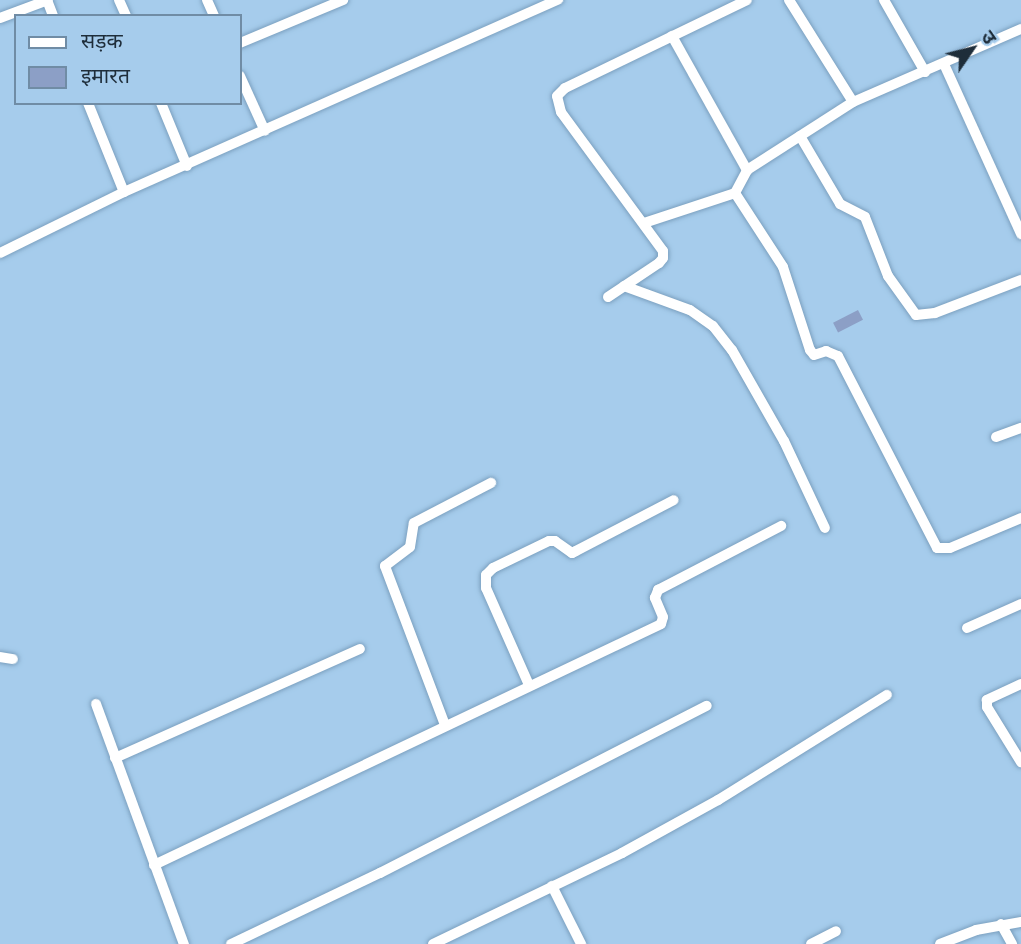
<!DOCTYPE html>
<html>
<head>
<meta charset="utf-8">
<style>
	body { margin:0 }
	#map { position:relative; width:1021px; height:944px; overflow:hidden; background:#a6ccec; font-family:"Asap Condensed","Noto Sans Devanagari",sans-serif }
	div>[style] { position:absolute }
	.building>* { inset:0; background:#8c9fc6; transform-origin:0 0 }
	.roads { filter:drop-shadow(0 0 2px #7ba0bf) drop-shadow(0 0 2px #7ba0bf) }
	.minor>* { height:10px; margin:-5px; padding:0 5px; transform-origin:5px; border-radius:5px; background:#fff }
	span { translate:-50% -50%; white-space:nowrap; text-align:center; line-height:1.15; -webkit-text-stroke:7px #a6ccec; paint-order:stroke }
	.legend { position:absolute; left:14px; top:14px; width:228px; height:91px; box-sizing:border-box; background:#a6ccec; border:2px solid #708ca5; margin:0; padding:9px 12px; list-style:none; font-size:21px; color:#1e2d3a }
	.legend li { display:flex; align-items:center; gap:14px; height:35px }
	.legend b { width:35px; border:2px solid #708ca5 }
	.north { position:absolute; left:937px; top:14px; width:70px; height:70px; -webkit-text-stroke:5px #a6ccec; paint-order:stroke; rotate:55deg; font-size:19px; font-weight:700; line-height:28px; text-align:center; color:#1e2d3a }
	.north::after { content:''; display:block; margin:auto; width:24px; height:32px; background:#1e2d3a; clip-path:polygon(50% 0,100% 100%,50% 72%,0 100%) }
</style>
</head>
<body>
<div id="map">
	<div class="building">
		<div style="left:858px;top:310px;width:11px;height:28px;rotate:63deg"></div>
	</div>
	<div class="roads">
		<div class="minor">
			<div style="left:47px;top:0;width:17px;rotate:69deg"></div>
			<div style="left:119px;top:0;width:17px;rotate:66deg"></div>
			<div style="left:207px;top:0;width:17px;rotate:66deg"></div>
			<div style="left:789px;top:0;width:120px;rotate:57.9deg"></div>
			<div style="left:884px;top:0;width:83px;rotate:60.3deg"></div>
			<div style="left:0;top:18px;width:51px;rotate:-20.6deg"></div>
			<div style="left:672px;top:36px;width:154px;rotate:60.8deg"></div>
			<div style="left:240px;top:43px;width:112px;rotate:-22.7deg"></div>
			<div style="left:944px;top:64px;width:187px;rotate:65.6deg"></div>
			<div style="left:240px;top:76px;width:60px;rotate:65.6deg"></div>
			<div style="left:88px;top:103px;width:96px;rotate:68deg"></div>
			<div style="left:161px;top:103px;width:68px;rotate:67.6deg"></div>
			<div style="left:800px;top:136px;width:79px;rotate:59.5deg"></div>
			<div style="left:840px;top:204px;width:28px;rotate:27deg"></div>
			<div style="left:865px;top:217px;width:63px;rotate:68.7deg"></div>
			<div style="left:888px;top:276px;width:48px;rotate:54.3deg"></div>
			<div style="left:916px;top:315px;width:19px;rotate:-6deg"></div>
			<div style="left:935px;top:313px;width:92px;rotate:-21deg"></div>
			<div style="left:735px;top:193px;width:88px;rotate:57deg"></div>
			<div style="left:783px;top:267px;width:87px;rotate:72deg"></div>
			<div style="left:810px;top:350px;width:6px;rotate:51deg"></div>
			<div style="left:814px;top:355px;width:13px;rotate:-18deg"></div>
			<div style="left:826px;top:351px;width:13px;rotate:23deg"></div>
			<div style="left:838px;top:356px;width:216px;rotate:62.7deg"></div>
			<div style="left:937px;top:548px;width:13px"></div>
			<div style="left:950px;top:548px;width:77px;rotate:-22.9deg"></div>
			<div style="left:644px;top:223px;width:96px;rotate:-18.2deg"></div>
			<div style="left:735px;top:193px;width:26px;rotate:-62deg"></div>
			<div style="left:747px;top:170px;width:126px;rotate:-32.7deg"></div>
			<div style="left:853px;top:102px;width:183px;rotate:-23.5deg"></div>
			<div style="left:0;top:253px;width:138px;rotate:-26.2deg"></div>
			<div style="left:124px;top:192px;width:475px;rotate:-23.9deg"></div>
			<div style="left:624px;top:286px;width:70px;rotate:20deg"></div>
			<div style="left:690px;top:310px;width:28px;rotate:35deg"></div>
			<div style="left:713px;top:326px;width:31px;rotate:52deg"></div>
			<div style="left:732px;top:350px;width:105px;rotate:60.3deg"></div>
			<div style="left:784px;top:441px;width:96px;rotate:64.8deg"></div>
			<div style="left:608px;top:297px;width:61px;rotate:-33.7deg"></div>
			<div style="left:659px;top:263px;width:6px;rotate:-51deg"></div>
			<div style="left:663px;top:258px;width:7px;rotate:-90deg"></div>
			<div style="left:663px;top:251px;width:172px;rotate:-126.3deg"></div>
			<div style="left:561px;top:112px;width:16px;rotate:-104deg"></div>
			<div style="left:557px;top:96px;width:11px;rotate:-45deg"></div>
			<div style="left:565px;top:88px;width:202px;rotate:-25.8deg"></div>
			<div style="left:996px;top:437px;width:27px;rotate:-20deg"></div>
			<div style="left:967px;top:628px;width:59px;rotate:-24deg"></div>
			<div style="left:0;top:657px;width:13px;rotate:9deg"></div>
			<div style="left:1021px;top:684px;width:38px;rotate:155deg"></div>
			<div style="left:987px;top:700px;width:7px;rotate:90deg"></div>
			<div style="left:987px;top:707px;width:65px;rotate:58.3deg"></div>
			<div style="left:529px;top:685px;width:106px;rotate:-113.9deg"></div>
			<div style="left:486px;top:588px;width:13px;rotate:-90deg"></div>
			<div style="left:486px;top:575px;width:10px;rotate:-45deg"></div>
			<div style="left:493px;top:568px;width:62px;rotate:-25.7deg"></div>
			<div style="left:549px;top:541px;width:6px"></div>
			<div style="left:555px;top:541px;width:21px;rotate:35deg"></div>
			<div style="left:572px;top:553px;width:4px;rotate:-27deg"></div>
			<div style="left:576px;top:551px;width:110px;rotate:-27.5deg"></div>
			<div style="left:96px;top:704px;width:256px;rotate:69.9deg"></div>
			<div style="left:445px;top:725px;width:170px;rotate:-110.7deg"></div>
			<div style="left:385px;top:566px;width:31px;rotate:-37deg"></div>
			<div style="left:410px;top:547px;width:24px;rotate:-81deg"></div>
			<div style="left:414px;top:523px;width:87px;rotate:-27.5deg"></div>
			<div style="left:115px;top:758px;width:268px;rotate:-24deg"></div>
			<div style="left:154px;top:865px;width:561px;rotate:-25.42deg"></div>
			<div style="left:661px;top:624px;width:7px;rotate:-74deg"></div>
			<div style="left:663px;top:617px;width:21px;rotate:-113deg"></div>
			<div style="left:655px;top:598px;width:9px;rotate:-69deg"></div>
			<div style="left:658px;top:590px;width:139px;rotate:-27.5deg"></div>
			<div style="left:552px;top:886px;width:65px;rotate:63.4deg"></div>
			<div style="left:1001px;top:924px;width:23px;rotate:61deg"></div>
			<div style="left:231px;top:944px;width:165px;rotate:-25.5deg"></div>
			<div style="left:380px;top:873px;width:367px;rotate:-27.1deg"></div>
			<div style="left:433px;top:944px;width:210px;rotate:-25.7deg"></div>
			<div style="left:622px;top:853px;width:110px;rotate:-28.9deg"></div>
			<div style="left:718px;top:800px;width:199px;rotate:-31.9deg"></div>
			<div style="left:811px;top:944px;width:28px;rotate:-27deg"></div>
			<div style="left:940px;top:944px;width:39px;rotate:-21deg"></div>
			<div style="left:976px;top:930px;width:46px;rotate:-10.1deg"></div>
		</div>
	</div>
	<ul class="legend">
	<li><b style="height:9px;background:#fff"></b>सड़क</li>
	<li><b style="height:19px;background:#8c9fc6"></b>इमारत</li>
	</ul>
	<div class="north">उ</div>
</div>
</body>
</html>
